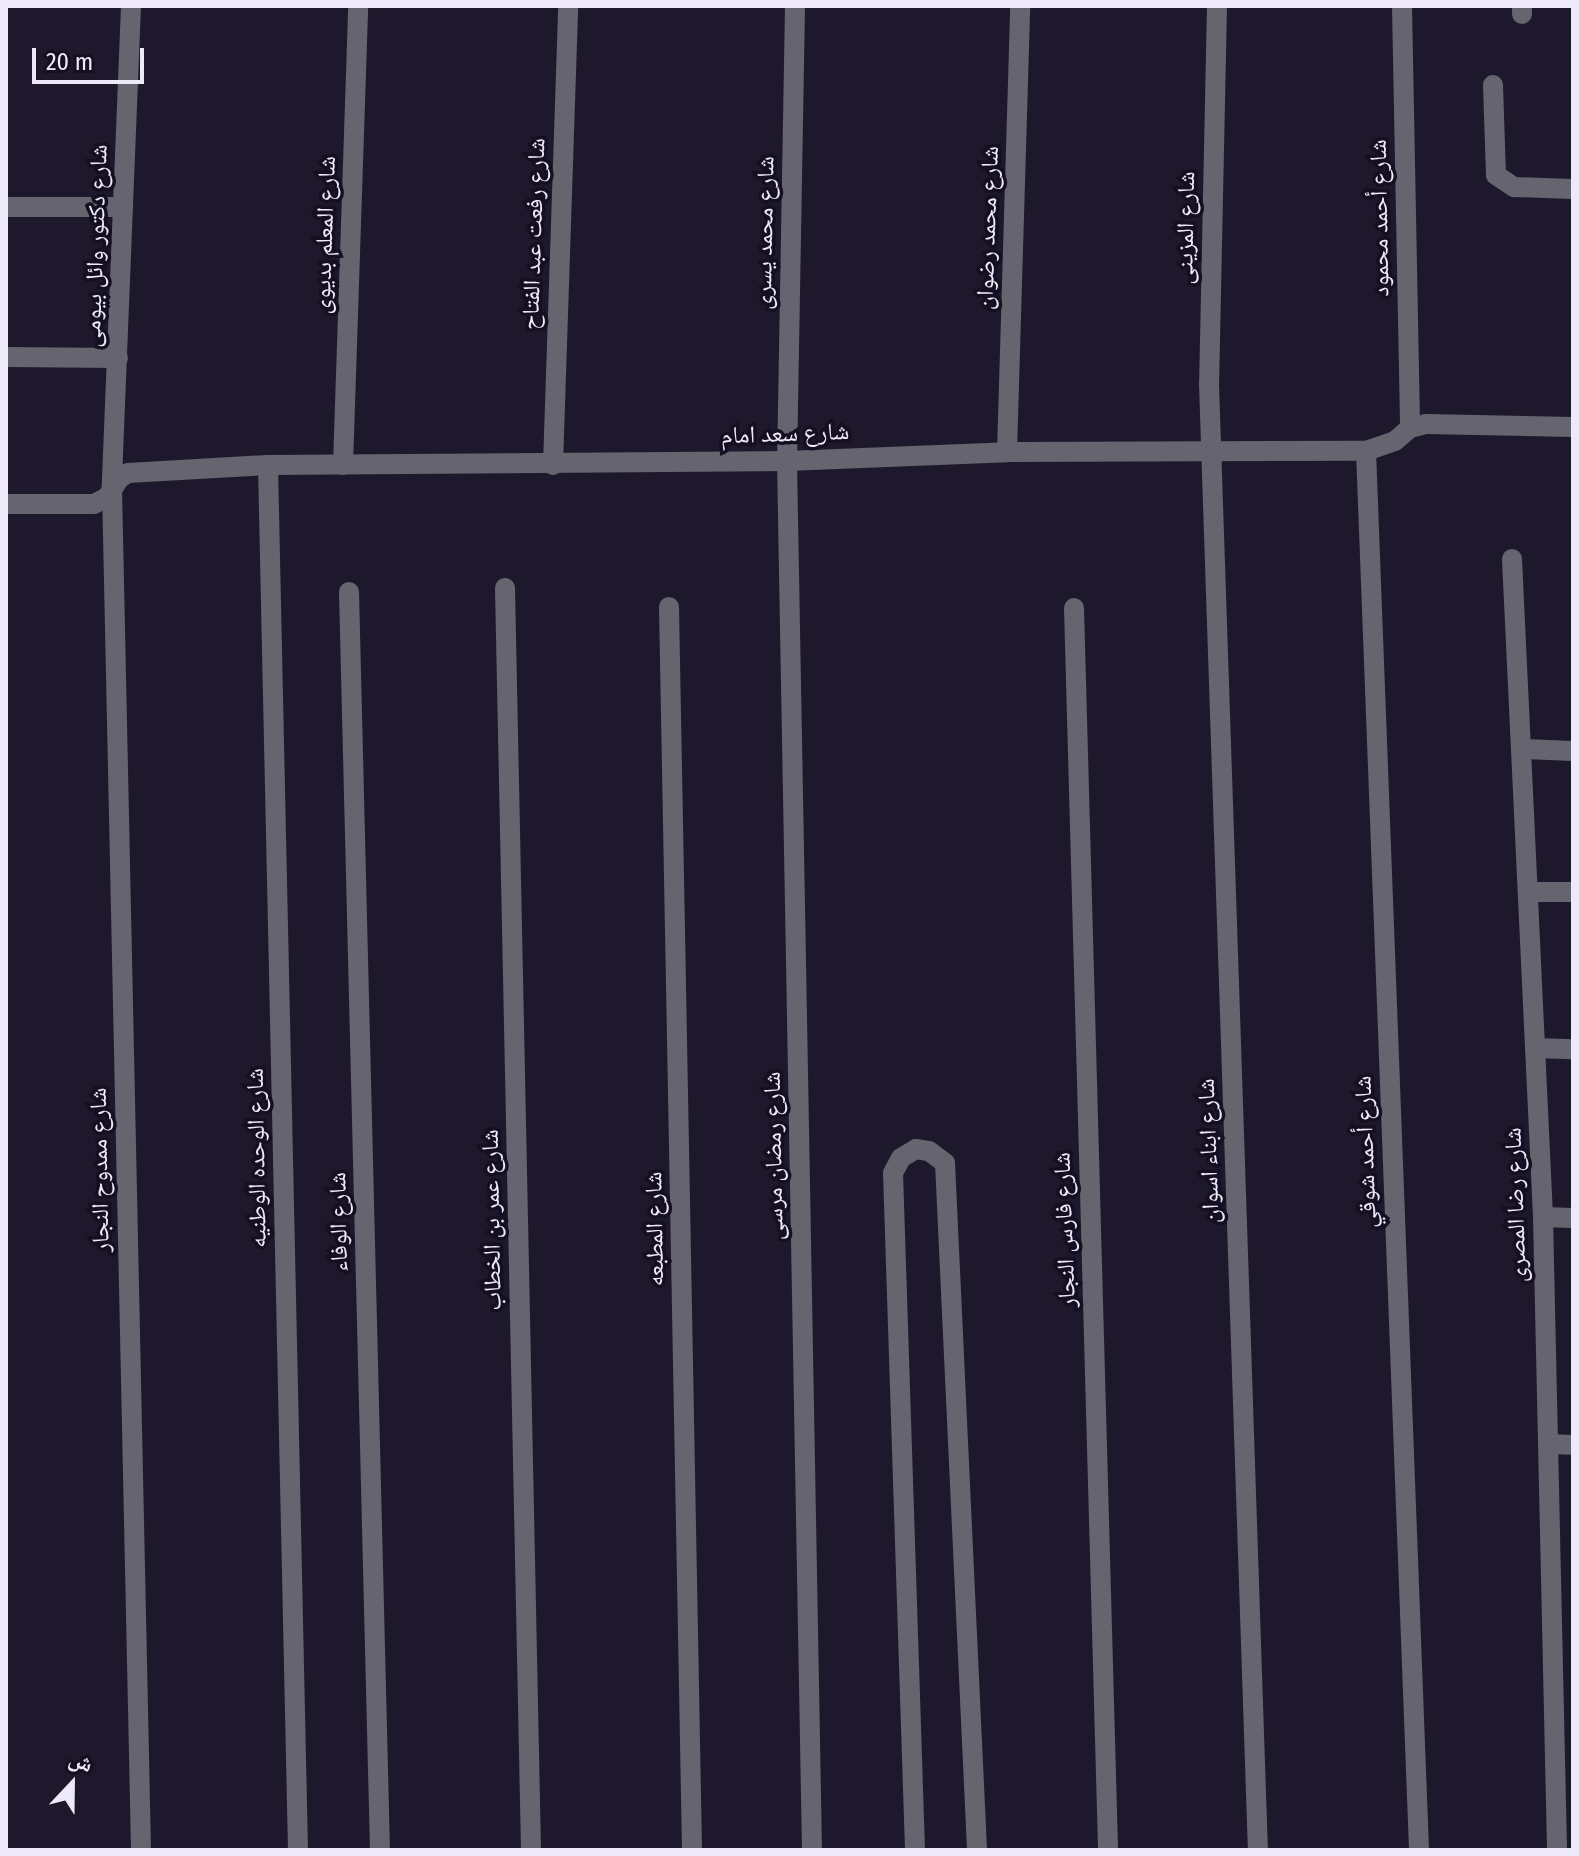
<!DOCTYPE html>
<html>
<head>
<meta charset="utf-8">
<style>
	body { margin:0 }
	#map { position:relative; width:1579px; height:1856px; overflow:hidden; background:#1e182c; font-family:"Fira Sans Condensed","Noto Naskh Arabic",sans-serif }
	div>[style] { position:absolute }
	.minor>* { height:20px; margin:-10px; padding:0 10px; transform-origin:10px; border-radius:10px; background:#66646f }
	span { translate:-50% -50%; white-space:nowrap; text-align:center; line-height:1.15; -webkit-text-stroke:7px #150f22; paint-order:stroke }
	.street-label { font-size:24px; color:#ede9f8 }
	.frame { position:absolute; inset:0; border:8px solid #ede9f8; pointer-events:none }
	.north { position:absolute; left:32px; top:1744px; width:80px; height:80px; -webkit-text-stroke:6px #150f22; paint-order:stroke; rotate:22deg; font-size:22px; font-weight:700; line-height:32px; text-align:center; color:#ede9f8 }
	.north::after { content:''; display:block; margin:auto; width:28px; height:36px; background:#ede9f8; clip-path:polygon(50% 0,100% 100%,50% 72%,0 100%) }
	.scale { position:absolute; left:32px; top:48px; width:112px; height:36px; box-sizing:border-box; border:4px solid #ede9f8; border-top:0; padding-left:10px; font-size:24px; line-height:28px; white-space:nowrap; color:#ede9f8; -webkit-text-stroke:6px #150f22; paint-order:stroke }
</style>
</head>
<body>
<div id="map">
	<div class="minor">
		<div style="left:131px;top:6px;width:482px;rotate:92.3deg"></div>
		<div style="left:112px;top:488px;width:1362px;rotate:88.78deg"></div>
		<div style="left:795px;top:6px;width:455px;rotate:91deg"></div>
		<div style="left:787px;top:461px;width:1389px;rotate:88.97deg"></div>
		<div style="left:1217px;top:6px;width:378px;rotate:91.2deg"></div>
		<div style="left:1209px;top:384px;width:1467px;rotate:88.09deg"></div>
		<div style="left:1402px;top:6px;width:422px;rotate:88.9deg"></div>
		<div style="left:1522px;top:6px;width:8px;rotate:90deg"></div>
		<div style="left:1493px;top:85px;width:90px;rotate:88.1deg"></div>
		<div style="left:1496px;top:175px;width:22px;rotate:34deg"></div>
		<div style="left:1514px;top:187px;width:59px;rotate:1.9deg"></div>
		<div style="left:6px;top:207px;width:117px"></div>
		<div style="left:6px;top:357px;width:112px;rotate:0.5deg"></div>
		<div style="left:1366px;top:451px;width:1400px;rotate:87.83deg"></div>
		<div style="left:1007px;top:452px;width:446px;rotate:-88.3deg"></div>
		<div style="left:268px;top:465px;width:1385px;rotate:88.76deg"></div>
		<div style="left:343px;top:465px;width:459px;rotate:-88.1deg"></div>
		<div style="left:553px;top:465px;width:459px;rotate:-88.1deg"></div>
		<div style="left:6px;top:504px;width:88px"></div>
		<div style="left:94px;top:504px;width:15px;rotate:-28deg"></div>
		<div style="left:107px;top:497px;width:23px;rotate:-56deg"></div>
		<div style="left:120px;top:478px;width:9px;rotate:-32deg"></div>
		<div style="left:128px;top:473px;width:140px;rotate:-3.3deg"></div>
		<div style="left:268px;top:465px;width:519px;rotate:-0.44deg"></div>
		<div style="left:787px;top:461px;width:220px;rotate:-2.3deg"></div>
		<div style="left:1007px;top:452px;width:359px;rotate:-0.2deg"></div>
		<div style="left:1366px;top:451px;width:31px;rotate:-19deg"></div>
		<div style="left:1395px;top:441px;width:20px;rotate:-41deg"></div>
		<div style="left:1410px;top:428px;width:16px;rotate:-14deg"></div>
		<div style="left:1426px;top:424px;width:147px;rotate:1.2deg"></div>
		<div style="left:1512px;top:559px;width:659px;rotate:87.3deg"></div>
		<div style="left:1543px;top:1217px;width:633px;rotate:88.73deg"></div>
		<div style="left:505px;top:588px;width:1262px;rotate:88.82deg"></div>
		<div style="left:349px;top:592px;width:1258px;rotate:88.59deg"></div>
		<div style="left:669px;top:607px;width:1243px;rotate:88.94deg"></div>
		<div style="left:1074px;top:608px;width:1242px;rotate:88.43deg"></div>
		<div style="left:1521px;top:749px;width:52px;rotate:2.2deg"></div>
		<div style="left:1529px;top:892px;width:44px"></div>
		<div style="left:1535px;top:1048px;width:38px;rotate:2deg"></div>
		<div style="left:1543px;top:1217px;width:30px;rotate:2deg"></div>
		<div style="left:1548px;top:1444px;width:25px;rotate:2deg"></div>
		<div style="left:915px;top:1850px;width:677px;rotate:-91.86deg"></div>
		<div style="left:893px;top:1173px;width:17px;rotate:-62deg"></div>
		<div style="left:901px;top:1158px;width:17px;rotate:-31deg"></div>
		<div style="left:916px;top:1149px;width:13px;rotate:9deg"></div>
		<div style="left:929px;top:1151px;width:20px;rotate:37deg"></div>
		<div style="left:945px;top:1163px;width:688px;rotate:87.33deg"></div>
	</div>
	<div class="street-label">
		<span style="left:1380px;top:218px;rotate:-91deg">شارع أحمد محمود</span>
		<span style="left:988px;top:228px;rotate:-88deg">شارع محمد رضوان</span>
		<span style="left:1186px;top:228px;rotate:-89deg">شارع المزينى</span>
		<span style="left:765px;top:233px;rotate:-89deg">شارع محمد يسرى</span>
		<span style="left:534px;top:234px;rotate:-88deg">شارع رفعت عبد الفتاح</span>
		<span style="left:325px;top:235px;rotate:-88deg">شارع المعلم بديوى</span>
		<span style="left:96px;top:246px;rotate:-88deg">شارع دكتور وائل بيومى</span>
		<span style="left:785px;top:434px;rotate:-2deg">شارع سعد امام</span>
		<span style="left:1209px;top:1151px;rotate:-92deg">شارع ابناء اسوان</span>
		<span style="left:1366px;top:1152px;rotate:-92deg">شارع أحمد شوقي</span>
		<span style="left:774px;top:1156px;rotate:-91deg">شارع رمضان مرسى</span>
		<span style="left:257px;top:1158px;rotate:-91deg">شارع الوحده الوطنيه</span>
		<span style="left:100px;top:1170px;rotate:-91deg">شارع ممدوح النجار</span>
		<span style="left:1516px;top:1205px;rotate:-92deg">شارع رضا المصرى</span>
		<span style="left:492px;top:1220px;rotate:-91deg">شارع عمر بن الخطاب</span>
		<span style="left:339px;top:1222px;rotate:-91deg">شارع الوفاء</span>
		<span style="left:655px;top:1229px;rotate:-91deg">شارع المطبعه</span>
		<span style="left:1065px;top:1230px;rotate:-92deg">شارع فارس النجار</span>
	</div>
	<div class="frame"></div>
	<div class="north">ش</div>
	<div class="scale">20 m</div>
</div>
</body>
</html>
